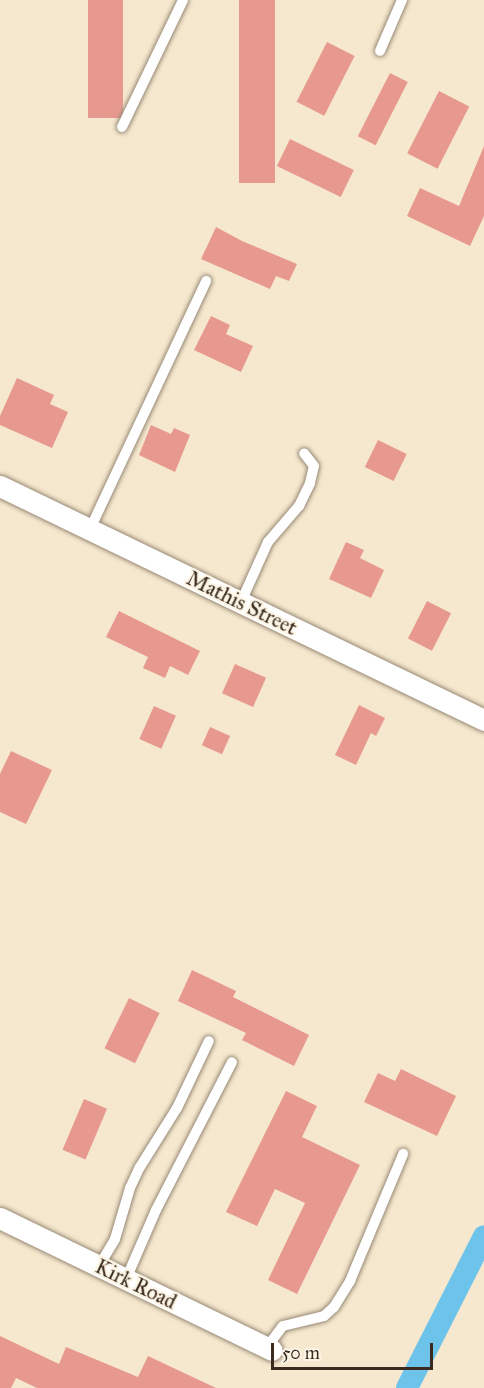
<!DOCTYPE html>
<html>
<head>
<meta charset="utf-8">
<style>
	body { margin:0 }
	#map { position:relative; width:484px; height:1388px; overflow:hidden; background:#f5e8ce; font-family:"IM FELL Great Primer",serif }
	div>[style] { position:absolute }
	.canal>* { height:22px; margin:-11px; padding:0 11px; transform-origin:11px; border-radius:11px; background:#6ec3eb }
	.building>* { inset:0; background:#e8998f; transform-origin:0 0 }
	.roads { filter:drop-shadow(0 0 2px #988976) drop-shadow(0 0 2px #988976) }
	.lane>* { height:10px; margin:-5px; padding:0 5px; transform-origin:5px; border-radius:5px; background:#fff }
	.street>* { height:21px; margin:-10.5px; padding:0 10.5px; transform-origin:10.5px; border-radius:10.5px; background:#fff }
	span { translate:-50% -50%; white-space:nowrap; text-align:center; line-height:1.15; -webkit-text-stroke:4.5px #fcf5e5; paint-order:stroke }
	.street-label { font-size:21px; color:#3b2a1e }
	.scale { position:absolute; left:271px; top:1343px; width:162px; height:27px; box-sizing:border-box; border:3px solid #3b2a1e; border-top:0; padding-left:8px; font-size:18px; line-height:21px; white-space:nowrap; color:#3b2a1e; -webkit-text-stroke:4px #fcf5e5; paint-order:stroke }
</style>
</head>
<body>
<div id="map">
	<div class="canal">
		<div style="left:407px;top:1388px;width:170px;rotate:-63.1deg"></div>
	</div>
	<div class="building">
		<div style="left:88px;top:0;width:35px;height:118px"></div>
		<div style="left:239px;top:0;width:36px;height:183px"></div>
		<div style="left:327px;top:42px;width:31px;height:67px;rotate:27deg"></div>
		<div style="left:390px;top:73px;width:20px;height:71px;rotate:27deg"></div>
		<div style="left:439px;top:91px;width:34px;height:70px;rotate:27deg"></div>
		<div style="left:290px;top:139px;width:71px;height:30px;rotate:26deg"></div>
		<div style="clip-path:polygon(484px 146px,484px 216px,470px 246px,407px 216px,420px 188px,459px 206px)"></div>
		<div style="clip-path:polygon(216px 227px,242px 241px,297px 264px,289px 281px,276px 276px,270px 289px,201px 259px)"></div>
		<div style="clip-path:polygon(211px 316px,230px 325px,226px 334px,253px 346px,241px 372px,194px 350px)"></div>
		<div style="clip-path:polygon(17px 378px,54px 395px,50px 404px,68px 412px,52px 448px,0 425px,0 416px)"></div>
		<div style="clip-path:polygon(151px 425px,171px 434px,174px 428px,190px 435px,175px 472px,139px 455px)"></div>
		<div style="left:378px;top:440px;width:32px;height:30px;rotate:26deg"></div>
		<div style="clip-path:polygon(346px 542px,364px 550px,360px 558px,384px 570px,371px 598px,329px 579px)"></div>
		<div style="left:427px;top:601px;width:27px;height:42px;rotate:27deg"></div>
		<div style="clip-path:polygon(119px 611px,200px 651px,188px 675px,170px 666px,165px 678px,143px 668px,148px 657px,106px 637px)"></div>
		<div style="left:235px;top:664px;width:34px;height:32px;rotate:24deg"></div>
		<div style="clip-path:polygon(359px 705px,385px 718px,376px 736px,371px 733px,356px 765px,335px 755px)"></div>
		<div style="left:154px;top:706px;width:24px;height:36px;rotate:24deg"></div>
		<div style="left:210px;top:727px;width:22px;height:20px;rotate:24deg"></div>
		<div style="clip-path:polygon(11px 751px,52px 770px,26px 824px,0 812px,0 774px)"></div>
		<div style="clip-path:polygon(192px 970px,236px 991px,233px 997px,309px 1035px,294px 1066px,242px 1040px,246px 1033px,178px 1001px)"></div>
		<div style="left:129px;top:998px;width:34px;height:56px;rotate:26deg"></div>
		<div style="clip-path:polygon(401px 1069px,456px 1096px,437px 1136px,364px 1102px,378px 1073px,395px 1081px)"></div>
		<div style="clip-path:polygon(286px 1091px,317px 1106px,302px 1137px,360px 1165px,297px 1294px,268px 1280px,305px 1203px,275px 1189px,257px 1226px,226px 1212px)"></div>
		<div style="left:84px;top:1099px;width:25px;height:55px;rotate:23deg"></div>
		<div style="clip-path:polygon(0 1336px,59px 1364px,66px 1347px,138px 1377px,148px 1356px,216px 1388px,37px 1388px,16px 1378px,11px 1388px,0 1388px)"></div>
	</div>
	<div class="roads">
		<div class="lane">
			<div style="left:380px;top:51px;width:56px;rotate:-66.7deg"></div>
			<div style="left:122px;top:127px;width:141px;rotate:-64.3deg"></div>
			<div style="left:90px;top:529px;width:274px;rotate:-64.9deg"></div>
			<div style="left:241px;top:602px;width:66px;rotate:-65.8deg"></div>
			<div style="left:268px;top:542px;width:48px;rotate:-49.3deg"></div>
			<div style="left:299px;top:506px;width:25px;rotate:-64deg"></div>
			<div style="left:310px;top:483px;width:17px;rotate:-77deg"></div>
			<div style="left:314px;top:466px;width:16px;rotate:-128deg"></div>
			<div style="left:99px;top:1266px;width:31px;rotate:-59deg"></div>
			<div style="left:115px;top:1239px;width:53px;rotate:-73.6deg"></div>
			<div style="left:130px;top:1188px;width:23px;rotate:-65deg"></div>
			<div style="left:140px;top:1167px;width:70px;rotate:-57.9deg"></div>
			<div style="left:177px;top:1108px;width:74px;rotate:-64.5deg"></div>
			<div style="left:126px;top:1279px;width:75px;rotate:-66.5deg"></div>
			<div style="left:156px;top:1210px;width:166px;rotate:-62.8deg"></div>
			<div style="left:267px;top:1347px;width:26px;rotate:-53deg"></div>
			<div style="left:283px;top:1326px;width:42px;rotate:-13.7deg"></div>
			<div style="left:324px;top:1316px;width:13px;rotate:-42deg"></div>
			<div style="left:334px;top:1307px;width:31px;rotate:-58deg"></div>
			<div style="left:350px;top:1281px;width:138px;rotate:-67.3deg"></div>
		</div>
		<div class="street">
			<div style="left:0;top:486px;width:538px;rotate:25.8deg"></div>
			<div style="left:0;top:1218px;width:302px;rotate:25.9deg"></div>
		</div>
	</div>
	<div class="street-label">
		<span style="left:242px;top:603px;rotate:26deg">Mathis Street</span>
		<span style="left:136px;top:1284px;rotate:26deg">Kirk Road</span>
	</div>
	<div class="scale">50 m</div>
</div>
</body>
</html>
